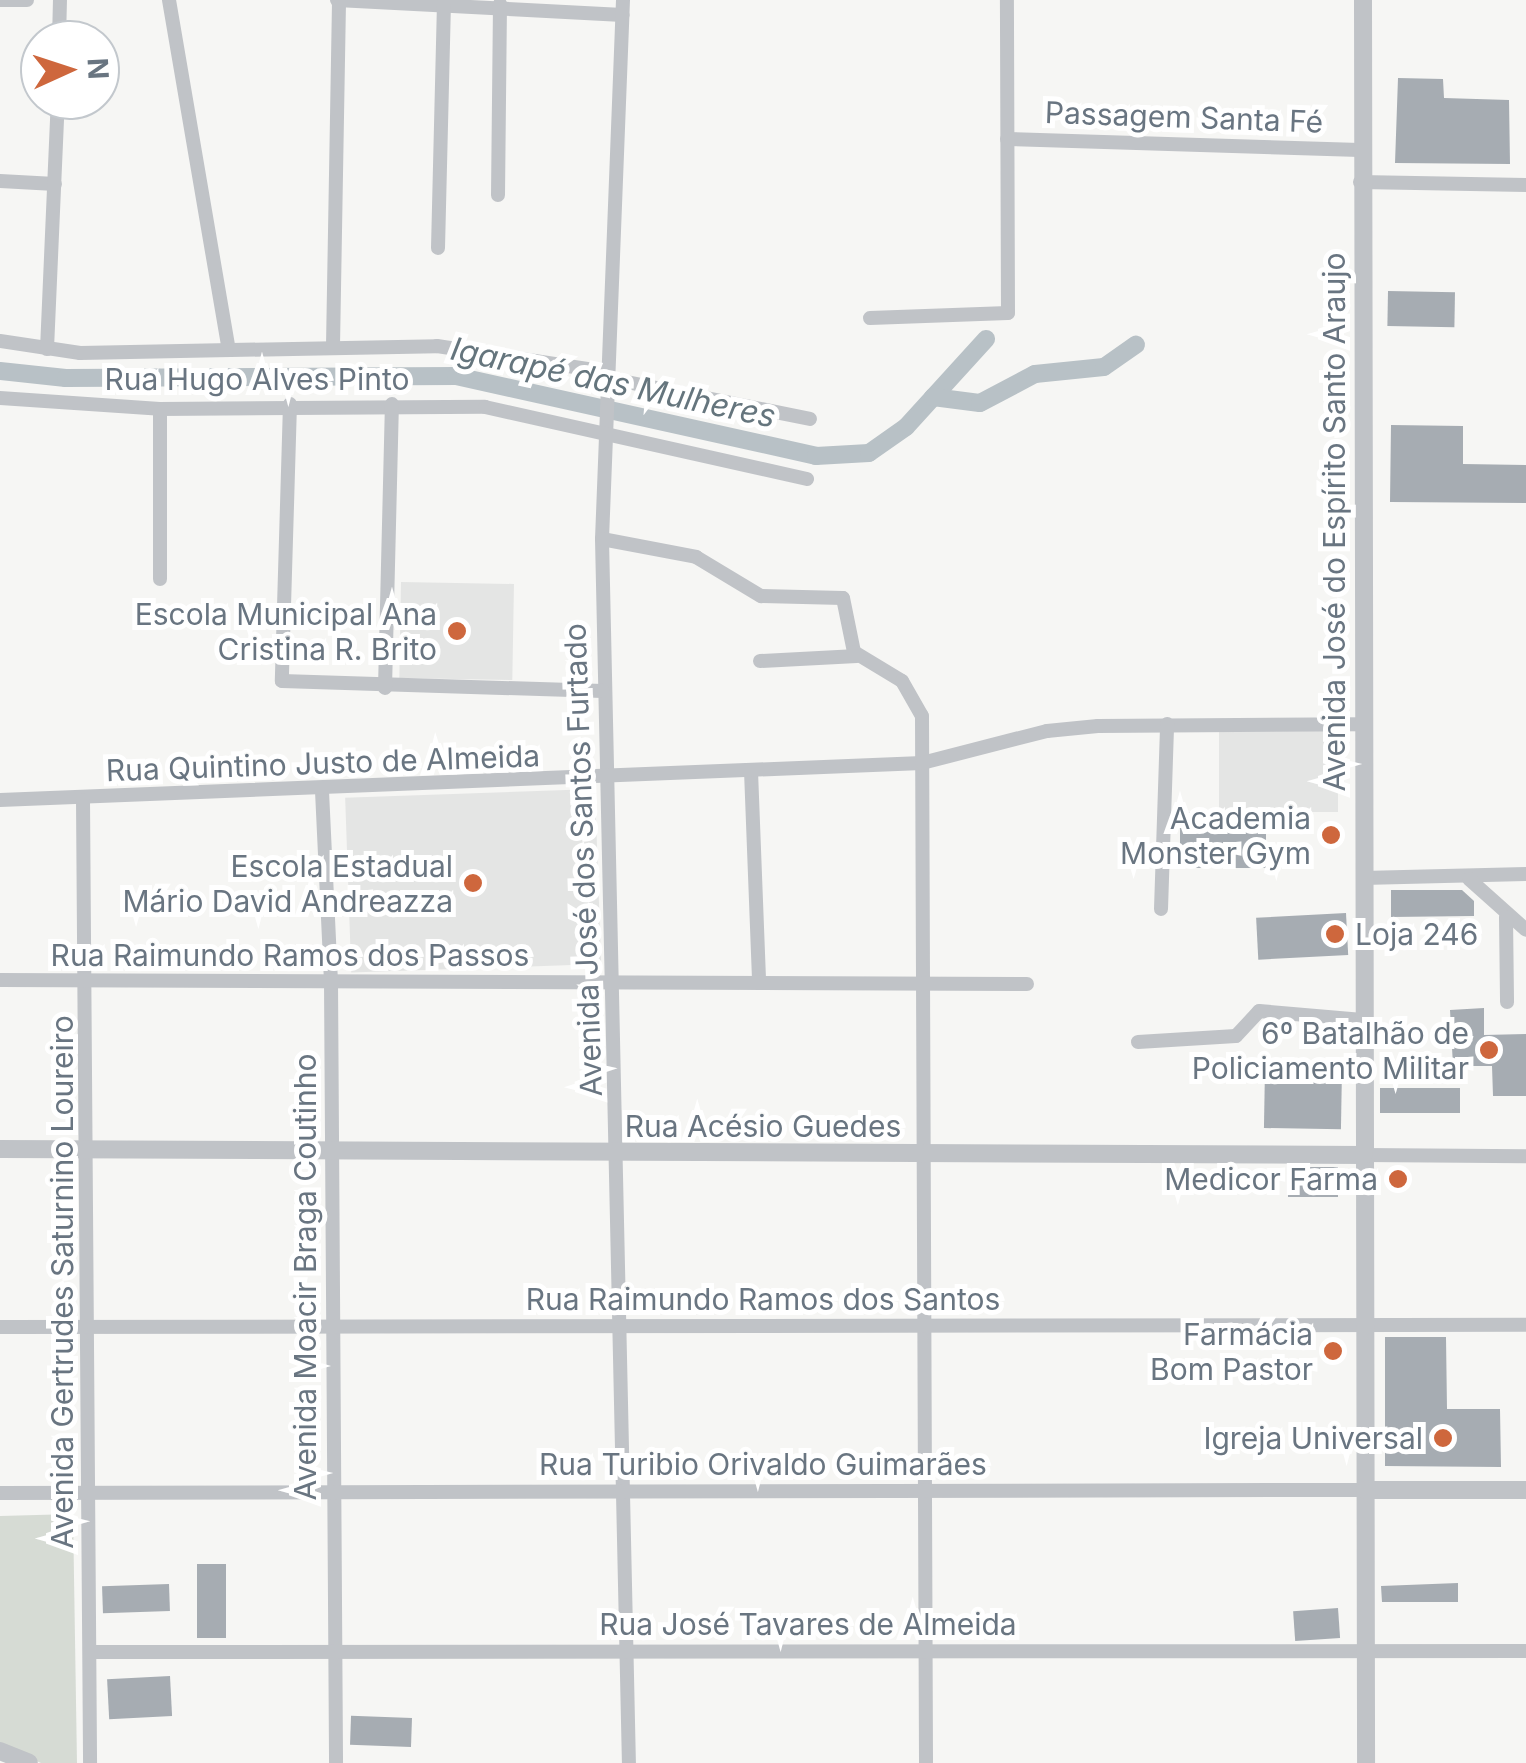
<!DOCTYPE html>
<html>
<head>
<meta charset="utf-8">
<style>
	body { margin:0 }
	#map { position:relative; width:1526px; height:1763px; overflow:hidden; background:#f6f6f4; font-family:Inter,sans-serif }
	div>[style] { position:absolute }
	.built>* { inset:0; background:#e4e5e4; transform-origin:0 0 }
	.green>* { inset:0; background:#d6dbd4 }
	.canal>* { height:18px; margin:-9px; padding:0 9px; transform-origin:9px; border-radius:9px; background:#b8c1c6 }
	.building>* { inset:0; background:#a6acb2; transform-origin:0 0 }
	.minor>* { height:14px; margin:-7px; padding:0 7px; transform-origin:7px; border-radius:7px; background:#c0c3c7 }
	.tertiary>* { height:18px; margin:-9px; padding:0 9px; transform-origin:9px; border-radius:9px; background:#c0c3c7 }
	.dots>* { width:28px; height:28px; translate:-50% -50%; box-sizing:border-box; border:5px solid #fff; border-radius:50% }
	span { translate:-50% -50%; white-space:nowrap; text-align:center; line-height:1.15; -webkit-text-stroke:10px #fff; paint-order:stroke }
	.street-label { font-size:30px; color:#697581 }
	.poi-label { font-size:30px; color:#697581 }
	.right { translate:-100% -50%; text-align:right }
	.left { translate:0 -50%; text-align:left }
	.water-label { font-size:32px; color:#65757d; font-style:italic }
	.north { position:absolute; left:20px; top:20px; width:100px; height:100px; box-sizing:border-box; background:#fff; border:2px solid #c3c8cd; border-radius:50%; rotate:87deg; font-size:28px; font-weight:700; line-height:40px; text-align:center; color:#697581 }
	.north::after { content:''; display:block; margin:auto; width:35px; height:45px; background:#ce673d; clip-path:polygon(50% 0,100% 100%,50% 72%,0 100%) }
</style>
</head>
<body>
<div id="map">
	<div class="built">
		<div style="left:401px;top:582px;width:113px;height:96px;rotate:1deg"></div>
		<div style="left:1219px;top:724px;width:119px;height:88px"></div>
		<div style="left:595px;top:789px;width:175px;height:250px;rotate:88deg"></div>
	</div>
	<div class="green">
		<div style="clip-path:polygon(73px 1514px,77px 1763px,41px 1763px,0 1745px,0 1516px)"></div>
	</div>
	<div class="canal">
		<div style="left:0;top:371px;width:66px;rotate:6.1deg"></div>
		<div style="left:66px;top:378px;width:390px;rotate:-0.3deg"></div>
		<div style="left:456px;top:376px;width:369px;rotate:12.5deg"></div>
		<div style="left:816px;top:456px;width:53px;rotate:-3.2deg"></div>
		<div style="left:869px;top:453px;width:45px;rotate:-35.1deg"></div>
		<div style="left:906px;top:427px;width:119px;rotate:-47.7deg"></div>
		<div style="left:933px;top:397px;width:47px;rotate:7.3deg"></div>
		<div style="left:980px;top:403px;width:62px;rotate:-27.8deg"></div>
		<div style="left:1035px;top:374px;width:69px;rotate:-5.8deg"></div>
		<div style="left:1104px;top:367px;width:39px;rotate:-35deg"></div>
	</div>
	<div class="building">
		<div style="clip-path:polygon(1398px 78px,1443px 79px,1444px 98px,1509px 100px,1510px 164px,1395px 163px)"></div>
		<div style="left:1388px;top:291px;width:67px;height:35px;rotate:1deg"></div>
		<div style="clip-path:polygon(1391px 425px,1463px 426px,1463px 464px,1526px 465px,1526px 503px,1390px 502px)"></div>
		<div style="left:1266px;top:812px;width:56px;height:86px;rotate:90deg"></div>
		<div style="clip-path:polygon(1391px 890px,1462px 890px,1474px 901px,1474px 916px,1391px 917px)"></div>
		<div style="left:1346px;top:913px;width:42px;height:90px;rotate:87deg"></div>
		<div style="clip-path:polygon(1484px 1008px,1484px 1035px,1526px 1034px,1526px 1096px,1493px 1096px,1492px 1066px,1453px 1066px,1450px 1010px)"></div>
		<div style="left:1265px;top:1068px;width:77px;height:60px;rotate:1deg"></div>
		<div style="left:1380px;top:1088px;width:80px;height:25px"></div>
		<div style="left:1288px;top:1167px;width:50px;height:30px"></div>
		<div style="clip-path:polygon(1385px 1337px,1446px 1337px,1447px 1409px,1500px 1409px,1501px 1467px,1385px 1466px)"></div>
		<div style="left:226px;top:1564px;width:74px;height:29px;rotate:90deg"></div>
		<div style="clip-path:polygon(1458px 1583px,1458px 1602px,1382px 1602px,1381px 1586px)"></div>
		<div style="left:169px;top:1584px;width:27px;height:67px;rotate:88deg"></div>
		<div style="left:1338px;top:1608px;width:30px;height:45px;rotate:86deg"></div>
		<div style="left:170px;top:1676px;width:40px;height:63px;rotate:87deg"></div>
		<div style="left:412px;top:1718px;width:29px;height:61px;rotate:92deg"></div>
	</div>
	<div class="minor">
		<div style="left:0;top:0;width:27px"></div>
		<div style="left:169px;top:0;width:355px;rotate:80.3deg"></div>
		<div style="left:337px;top:0;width:286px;rotate:3deg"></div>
		<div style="left:623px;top:0;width:539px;rotate:92.23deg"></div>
		<div style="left:602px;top:539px;width:1224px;rotate:88.74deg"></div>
		<div style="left:59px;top:40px;width:40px;rotate:-88.6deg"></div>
		<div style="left:1007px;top:139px;width:353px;rotate:1.8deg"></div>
		<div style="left:0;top:181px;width:55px;rotate:3.1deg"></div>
		<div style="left:1360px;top:182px;width:166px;rotate:1deg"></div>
		<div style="left:498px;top:195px;width:191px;rotate:-89.4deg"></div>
		<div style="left:438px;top:248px;width:248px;rotate:-88.6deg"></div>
		<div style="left:870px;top:318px;width:138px;rotate:-2.1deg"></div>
		<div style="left:1008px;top:313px;width:313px;rotate:-90.2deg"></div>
		<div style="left:0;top:341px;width:81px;rotate:8.5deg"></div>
		<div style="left:80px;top:353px;width:357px;rotate:-1.1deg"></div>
		<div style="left:437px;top:346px;width:172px;rotate:8.7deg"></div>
		<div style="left:333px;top:346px;width:346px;rotate:-89deg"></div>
		<div style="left:47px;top:349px;width:249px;rotate:-87.5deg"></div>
		<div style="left:607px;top:378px;width:207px;rotate:11.4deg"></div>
		<div style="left:0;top:398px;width:160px;rotate:3.9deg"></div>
		<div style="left:160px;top:409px;width:325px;rotate:-0.4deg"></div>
		<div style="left:485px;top:407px;width:330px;rotate:12.6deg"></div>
		<div style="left:290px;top:404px;width:277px;rotate:91.7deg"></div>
		<div style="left:282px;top:681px;width:321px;rotate:1.8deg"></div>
		<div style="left:602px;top:539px;width:96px;rotate:10.8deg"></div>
		<div style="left:696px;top:557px;width:76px;rotate:31deg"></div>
		<div style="left:761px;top:596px;width:82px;rotate:1.4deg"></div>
		<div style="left:843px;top:598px;width:55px;rotate:78.5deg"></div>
		<div style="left:854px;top:652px;width:56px;rotate:31.1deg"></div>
		<div style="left:902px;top:681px;width:40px;rotate:60.3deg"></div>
		<div style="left:922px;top:716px;width:1047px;rotate:89.78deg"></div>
		<div style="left:160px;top:579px;width:170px;rotate:-90deg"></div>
		<div style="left:760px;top:661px;width:97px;rotate:-3deg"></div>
		<div style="left:385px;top:688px;width:284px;rotate:-88.6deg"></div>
		<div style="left:751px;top:771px;width:211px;rotate:87.8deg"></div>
		<div style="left:322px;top:791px;width:191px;rotate:87.3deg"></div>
		<div style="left:331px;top:982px;width:781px;rotate:89.63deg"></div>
		<div style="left:0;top:800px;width:923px;rotate:-2.3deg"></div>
		<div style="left:922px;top:763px;width:129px;rotate:-14.4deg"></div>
		<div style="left:1047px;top:731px;width:51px;rotate:-5.6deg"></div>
		<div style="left:1098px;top:726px;width:264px;rotate:-0.4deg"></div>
		<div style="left:83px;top:800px;width:963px;rotate:89.58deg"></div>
		<div style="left:1363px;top:878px;width:163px;rotate:-1.4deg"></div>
		<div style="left:1469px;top:879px;width:76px;rotate:41.8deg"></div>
		<div style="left:1161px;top:909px;width:185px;rotate:-88.1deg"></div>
		<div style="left:1506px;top:917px;width:85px;rotate:89.3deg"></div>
		<div style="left:0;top:980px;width:1027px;rotate:0.22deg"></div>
		<div style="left:1138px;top:1042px;width:98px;rotate:-3.5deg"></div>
		<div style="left:1236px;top:1036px;width:34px;rotate:-47deg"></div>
		<div style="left:1259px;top:1011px;width:104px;rotate:4.9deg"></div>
		<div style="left:1364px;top:1155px;width:162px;rotate:0.4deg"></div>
		<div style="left:0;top:1327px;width:1526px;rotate:-0.08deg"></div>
		<div style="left:0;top:1493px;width:1365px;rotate:-0.13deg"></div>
		<div style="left:90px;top:1652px;width:1436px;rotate:-0.04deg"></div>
	</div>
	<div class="tertiary">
		<div style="left:1363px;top:0;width:1763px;rotate:89.9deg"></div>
		<div style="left:0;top:1149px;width:1364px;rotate:0.25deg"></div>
		<div style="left:1365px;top:1490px;width:161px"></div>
		<div style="left:0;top:1751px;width:31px;rotate:22deg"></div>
	</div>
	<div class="dots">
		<div style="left:457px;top:631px;background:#ce673d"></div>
		<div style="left:1331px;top:835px;background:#ce673d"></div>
		<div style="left:473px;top:883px;background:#ce673d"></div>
		<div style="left:1335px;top:934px;background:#ce673d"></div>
		<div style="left:1489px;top:1050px;background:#ce673d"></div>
		<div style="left:1398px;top:1179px;background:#ce673d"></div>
		<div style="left:1333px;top:1351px;background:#ce673d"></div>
		<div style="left:1443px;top:1438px;background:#ce673d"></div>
	</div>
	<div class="street-label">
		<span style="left:1184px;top:117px;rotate:2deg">Passagem Santa Fé</span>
		<span style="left:257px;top:379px">Rua Hugo Alves Pinto</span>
		<span style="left:1334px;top:522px;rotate:-90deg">Avenida José do Espírito Santo Araujo</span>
		<span style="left:323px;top:763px;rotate:-2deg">Rua Quintino Justo de Almeida</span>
		<span style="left:583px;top:860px;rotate:-92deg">Avenida José dos Santos Furtado</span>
		<span style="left:290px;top:955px">Rua Raimundo Ramos dos Passos</span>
		<span style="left:763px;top:1126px">Rua Acésio Guedes</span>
		<span style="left:305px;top:1277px;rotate:-90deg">Avenida Moacir Braga Coutinho</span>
		<span style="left:62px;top:1282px;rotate:-90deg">Avenida Gertrudes Saturnino Loureiro</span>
		<span style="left:763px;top:1299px">Rua Raimundo Ramos dos Santos</span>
		<span style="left:763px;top:1464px">Rua Turibio Orivaldo Guimarães</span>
		<span style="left:808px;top:1624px">Rua José Tavares de Almeida</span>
	</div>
	<div class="poi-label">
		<span class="right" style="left:437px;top:631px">Escola Municipal Ana<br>Cristina R. Brito</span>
		<span class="right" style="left:1311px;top:835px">Academia<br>Monster Gym</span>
		<span class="right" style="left:453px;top:883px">Escola Estadual<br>Mário David Andreazza</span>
		<span class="left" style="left:1355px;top:934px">Loja 246</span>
		<span class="right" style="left:1469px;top:1050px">6º Batalhão de<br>Policiamento Militar</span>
		<span class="right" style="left:1378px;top:1179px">Medicor Farma</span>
		<span class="right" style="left:1313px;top:1351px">Farmácia<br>Bom Pastor</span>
		<span class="right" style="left:1423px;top:1438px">Igreja Universal</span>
	</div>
	<div class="water-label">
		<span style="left:613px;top:383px;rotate:12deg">Igarapé das Mulheres</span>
	</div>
	<div class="north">N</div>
</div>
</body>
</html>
